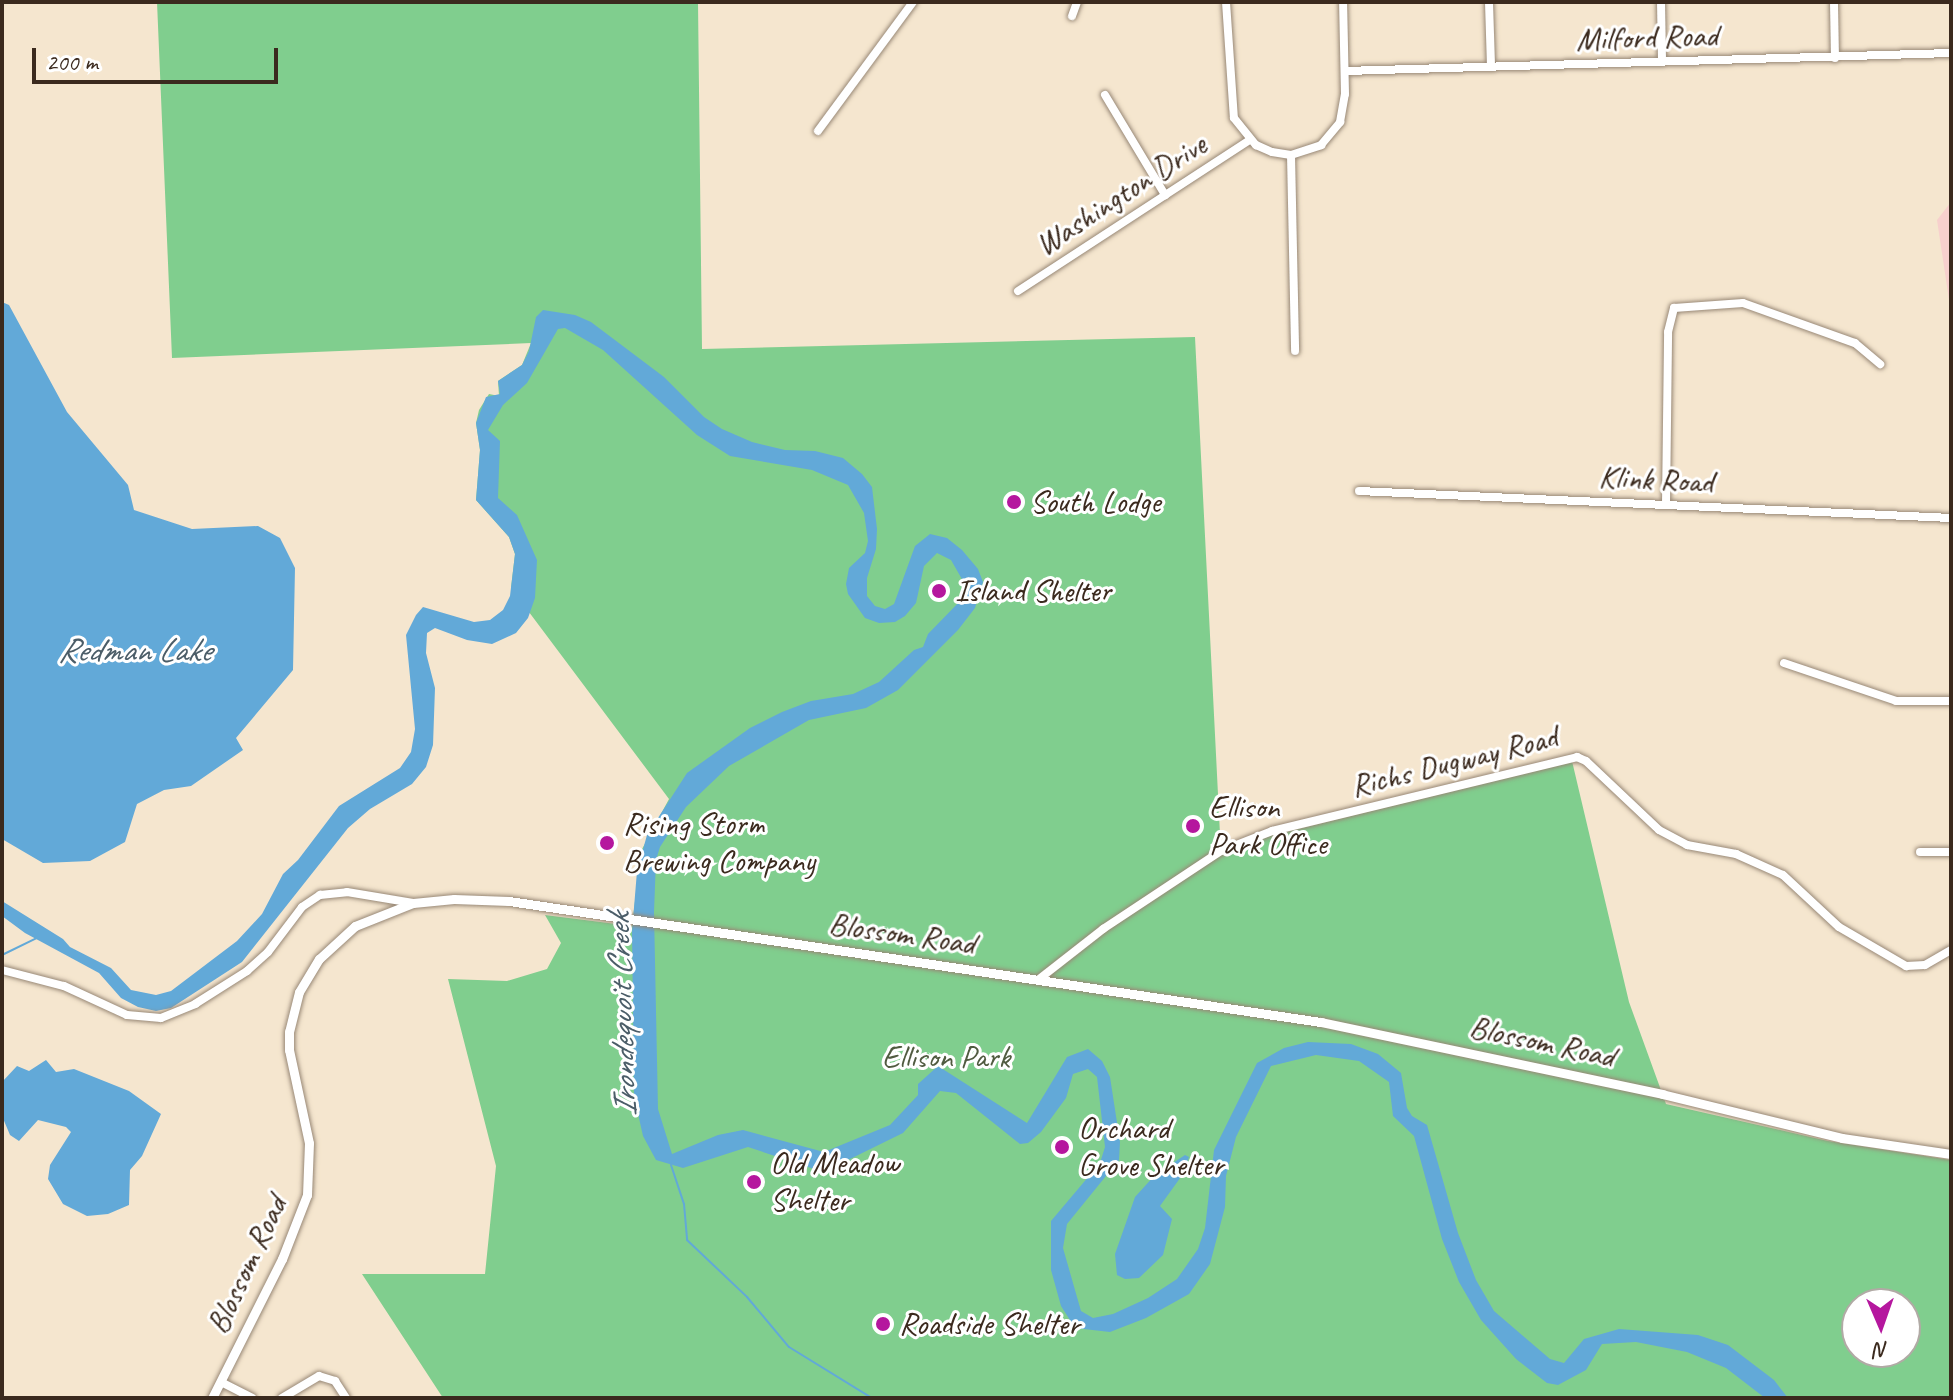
<!DOCTYPE html>
<html>
<head>
<meta charset="utf-8">
<style>
	body { margin:0 }
	#map { position:relative; width:1953px; height:1400px; overflow:hidden; background:#f5e6cf; font-family:Caveat,sans-serif }
	div>[style] { position:absolute }
	.built>* { inset:0; background:#f7d0cd }
	.green>* { inset:0; background:#80ce8e }
	.water>* { inset:0; background:#62a9d8 }
	.stream>* { height:2px; margin:-1px; padding:0 1px; transform-origin:1px; border-radius:1px; background:#62a9d8 }
	.roads { filter:drop-shadow(0 0 2px #988876) drop-shadow(0 0 2px #988876) }
	.minor>* { height:8px; margin:-4px; padding:0 4px; transform-origin:4px; border-radius:4px; background:#fff }
	.tertiary>* { height:9px; margin:-4.5px; padding:0 4.5px; transform-origin:4.5px; border-radius:4.5px; background:#fff }
	.dots>* { width:22px; height:22px; translate:-50% -50%; box-sizing:border-box; border:4px solid #fff; border-radius:50% }
	span { translate:-50% -50%; white-space:nowrap; text-align:center; line-height:1.15; -webkit-text-stroke:6px #fff; paint-order:stroke }
	.street-label { font-size:32px; color:#3b2a1e }
	.poi-label { font-size:32px; color:#3b2a1e }
	.left { translate:0 -50%; text-align:left }
	.park-label { font-size:32px; color:#505b40 }
	.water-label { font-size:34px; color:#4b5d68; font-style:italic }
	.frame { position:absolute; inset:0; border:4px solid #3b2a1e; pointer-events:none }
	.north { position:absolute; left:1841px; top:1288px; width:80px; height:80px; box-sizing:border-box; background:#fff; border:2px solid #b1aaa5; border-radius:50%; rotate:178deg; font-size:22px; font-weight:700; line-height:32px; text-align:center; color:#3b2a1e }
	.north::after { content:''; display:block; margin:auto; width:28px; height:36px; background:#b5179e; clip-path:polygon(50% 0,100% 100%,50% 72%,0 100%) }
	.scale { position:absolute; left:32px; top:48px; width:246px; height:36px; box-sizing:border-box; border:4px solid #3b2a1e; border-top:0; padding-left:10px; font-size:24px; line-height:28px; white-space:nowrap; color:#3b2a1e; -webkit-text-stroke:6px #fff; paint-order:stroke }
</style>
</head>
<body>
<div id="map">
	<div class="built">
		<div style="clip-path:polygon(1951px 202px,1951px 313px,1937px 220px)"></div>
	</div>
	<div class="green">
		<div style="clip-path:polygon(evenodd,157px 2px,698px 2px,702px 349px,1195px 337px,1221px 854px,1270px 836px,1572px 761px,1629px 1002px,1666px 1104px,1828px 1141px,1951px 1160px,1951px 1398px,443px 1398px,362px 1274px,485px 1274px,496px 1166px,448px 979px,507px 981px,547px 969px,561px 943px,545px 915px,632px 926px,641px 851px,669px 799px,511px 588px,515px 554px,509px 537px,476px 500px,480px 450px,476px 423px,479px 410px,489px 394px,499px 396px,498px 381px,522px 365px,531px 343px,172px 358px,157px 2px,1857px 1304px,1905px 1304px,1905px 1352px,1857px 1352px,1857px 1304px)"></div>
	</div>
	<div class="water">
		<div style="clip-path:polygon(2px 302px,9px 305px,67px 412px,128px 485px,134px 510px,192px 529px,258px 526px,280px 538px,295px 568px,293px 670px,236px 738px,243px 750px,191px 786px,164px 790px,137px 804px,125px 842px,90px 861px,43px 863px,2px 839px)"></div>
		<div style="clip-path:polygon(543px 310px,575px 315px,591px 322px,664px 377px,704px 417px,722px 429px,752px 442px,785px 450px,815px 451px,843px 458px,862px 474px,872px 487px,877px 529px,876px 549px,867px 578px,867px 596px,875px 606px,885px 609px,894px 604px,915px 546px,930px 534px,947px 538px,962px 550px,978px 569px,983px 582px,975px 608px,958px 630px,898px 690px,866px 708px,809px 720px,729px 766px,686px 807px,660px 847px,656px 860px,654px 912px,658px 1109px,672px 1154px,718px 1135px,743px 1130px,824px 1152px,890px 1125px,918px 1095px,918px 1084px,938px 1066px,1027px 1123px,1067px 1057px,1088px 1049px,1102px 1061px,1110px 1077px,1120px 1142px,1119px 1160px,1067px 1224px,1063px 1248px,1081px 1311px,1093px 1318px,1113px 1314px,1148px 1298px,1177px 1279px,1198px 1249px,1205px 1228px,1214px 1150px,1257px 1063px,1284px 1048px,1308px 1042px,1351px 1044px,1378px 1054px,1401px 1073px,1407px 1108px,1412px 1116px,1427px 1125px,1458px 1233px,1476px 1280px,1494px 1311px,1550px 1359px,1564px 1363px,1584px 1339px,1619px 1329px,1698px 1335px,1728px 1345px,1774px 1380px,1788px 1398px,1765px 1398px,1726px 1368px,1687px 1352px,1636px 1342px,1602px 1344px,1586px 1370px,1558px 1385px,1547px 1383px,1516px 1359px,1481px 1320px,1459px 1282px,1442px 1239px,1414px 1136px,1393px 1116px,1389px 1082px,1359px 1061px,1316px 1055px,1271px 1066px,1236px 1137px,1226px 1176px,1225px 1207px,1210px 1264px,1189px 1294px,1146px 1318px,1110px 1332px,1075px 1328px,1061px 1306px,1051px 1270px,1051px 1221px,1100px 1163px,1105px 1147px,1097px 1077px,1088px 1069px,1073px 1074px,1066px 1098px,1041px 1132px,1028px 1143px,1020px 1144px,956px 1093px,940px 1091px,903px 1133px,848px 1160px,814px 1169px,748px 1147px,683px 1168px,656px 1160px,643px 1136px,634px 1096px,632px 932px,637px 871px,647px 835px,687px 773px,750px 728px,782px 712px,811px 701px,853px 694px,879px 682px,914px 650px,923px 647px,928px 634px,964px 597px,967px 588px,951px 560px,937px 553px,924px 566px,916px 603px,905px 616px,895px 622px,879px 623px,865px 618px,848px 594px,846px 584px,849px 568px,865px 553px,868px 541px,864px 513px,848px 485px,812px 470px,730px 456px,697px 435px,603px 350px,565px 328px,558px 329px,527px 383px,503px 405px,488px 430px,500px 441px,498px 498px,517px 515px,537px 560px,535px 598px,528px 618px,516px 633px,492px 644px,467px 640px,435px 628px,427px 633px,426px 653px,435px 688px,433px 745px,426px 767px,412px 784px,370px 809px,348px 828px,242px 962px,171px 1008px,156px 1011px,138px 1007px,121px 998px,99px 973px,25px 933px,2px 916px,2px 901px,63px 939px,70px 947px,111px 968px,131px 990px,156px 995px,171px 991px,237px 941px,262px 914px,283px 874px,298px 860px,339px 806px,400px 768px,411px 752px,415px 729px,406px 635px,416px 615px,423px 607px,474px 622px,490px 620px,503px 610px,510px 596px,515px 554px,509px 537px,476px 500px,480px 450px,476px 423px,486px 397px,500px 394px,498px 381px,522px 365px,529px 351px,536px 317px)"></div>
		<div style="clip-path:polygon(46px 1060px,56px 1072px,74px 1069px,129px 1091px,161px 1114px,142px 1156px,130px 1170px,129px 1205px,108px 1214px,87px 1216px,63px 1204px,48px 1179px,50px 1165px,71px 1132px,66px 1127px,38px 1120px,19px 1141px,10px 1135px,2px 1116px,2px 1082px,17px 1066px,29px 1071px)"></div>
		<div style="clip-path:polygon(1185px 1155px,1189px 1157px,1183px 1174px,1160px 1206px,1172px 1219px,1163px 1255px,1139px 1278px,1125px 1279px,1117px 1275px,1115px 1254px,1135px 1197px,1155px 1175px)"></div>
	</div>
	<div class="stream">
		<div style="left:2px;top:955px;width:39px;rotate:-26deg"></div>
		<div style="left:671px;top:1165px;width:41px;rotate:71.6deg"></div>
		<div style="left:684px;top:1204px;width:36px;rotate:85deg"></div>
		<div style="left:687px;top:1240px;width:83px;rotate:43.5deg"></div>
		<div style="left:747px;top:1297px;width:65px;rotate:50deg"></div>
		<div style="left:789px;top:1347px;width:97px;rotate:31.6deg"></div>
	</div>
	<div class="roads">
		<div class="minor">
			<div style="left:1226px;top:2px;width:116px;rotate:86.1deg"></div>
			<div style="left:1234px;top:118px;width:35px;rotate:51deg"></div>
			<div style="left:1256px;top:145px;width:17px;rotate:24deg"></div>
			<div style="left:1272px;top:152px;width:19px;rotate:9deg"></div>
			<div style="left:1291px;top:155px;width:32px;rotate:-18deg"></div>
			<div style="left:1321px;top:145px;width:30px;rotate:-50deg"></div>
			<div style="left:1340px;top:122px;width:28px;rotate:-80deg"></div>
			<div style="left:1345px;top:94px;width:92px;rotate:-91.2deg"></div>
			<div style="left:1489px;top:2px;width:65px;rotate:88.2deg"></div>
			<div style="left:1661px;top:2px;width:60px;rotate:89deg"></div>
			<div style="left:1834px;top:2px;width:56px;rotate:89deg"></div>
			<div style="left:1072px;top:16px;width:15px;rotate:-70deg"></div>
			<div style="left:1345px;top:71px;width:606px;rotate:-1.7deg"></div>
			<div style="left:1105px;top:95px;width:117px;rotate:59deg"></div>
			<div style="left:818px;top:131px;width:160px;rotate:-53.6deg"></div>
			<div style="left:1291px;top:155px;width:196px;rotate:88.8deg"></div>
			<div style="left:1018px;top:291px;width:277px;rotate:-33.1deg"></div>
			<div style="left:1359px;top:491px;width:593px;rotate:2.61deg"></div>
			<div style="left:1666px;top:504px;width:172px;rotate:-89.3deg"></div>
			<div style="left:1668px;top:332px;width:25px;rotate:-76deg"></div>
			<div style="left:1674px;top:308px;width:69px;rotate:-4.1deg"></div>
			<div style="left:1743px;top:303px;width:119px;rotate:19.7deg"></div>
			<div style="left:1855px;top:343px;width:33px;rotate:40deg"></div>
			<div style="left:1784px;top:663px;width:118px;rotate:18.7deg"></div>
			<div style="left:1896px;top:701px;width:55px"></div>
			<div style="left:1920px;top:852px;width:31px"></div>
			<div style="left:2px;top:970px;width:64px;rotate:14.5deg"></div>
			<div style="left:64px;top:986px;width:69px;rotate:24.7deg"></div>
			<div style="left:127px;top:1015px;width:34px;rotate:5deg"></div>
			<div style="left:161px;top:1018px;width:37px;rotate:-22deg"></div>
			<div style="left:195px;top:1004px;width:62px;rotate:-32.4deg"></div>
			<div style="left:247px;top:971px;width:28px;rotate:-42deg"></div>
			<div style="left:268px;top:952px;width:56px;rotate:-52.9deg"></div>
			<div style="left:302px;top:907px;width:22px;rotate:-34deg"></div>
			<div style="left:320px;top:895px;width:27px;rotate:-6deg"></div>
			<div style="left:347px;top:892px;width:67px;rotate:9.5deg"></div>
			<div style="left:1038px;top:980px;width:83px;rotate:-38.1deg"></div>
			<div style="left:1103px;top:929px;width:141px;rotate:-33.5deg"></div>
			<div style="left:1221px;top:851px;width:55px;rotate:-21.4deg"></div>
			<div style="left:1272px;top:831px;width:314px;rotate:-13.6deg"></div>
			<div style="left:1577px;top:757px;width:10px;rotate:24deg"></div>
			<div style="left:1586px;top:761px;width:100px;rotate:43.4deg"></div>
			<div style="left:1659px;top:830px;width:32px;rotate:28deg"></div>
			<div style="left:1687px;top:845px;width:50px;rotate:10.4deg"></div>
			<div style="left:1736px;top:854px;width:51px;rotate:24.1deg"></div>
			<div style="left:1783px;top:875px;width:76px;rotate:42.9deg"></div>
			<div style="left:1839px;top:927px;width:78px;rotate:30.2deg"></div>
			<div style="left:1906px;top:966px;width:19px;rotate:-3deg"></div>
			<div style="left:1925px;top:965px;width:30px;rotate:-30deg"></div>
			<div style="left:221px;top:1382px;width:35px;rotate:27deg"></div>
			<div style="left:282px;top:1398px;width:43px;rotate:-30.7deg"></div>
			<div style="left:319px;top:1376px;width:17px;rotate:17deg"></div>
			<div style="left:335px;top:1381px;width:20px;rotate:57deg"></div>
		</div>
		<div class="tertiary">
			<div style="left:212px;top:1398px;width:156px;rotate:-63.3deg"></div>
			<div style="left:282px;top:1259px;width:69px;rotate:-68.7deg"></div>
			<div style="left:307px;top:1195px;width:52px;rotate:-87.8deg"></div>
			<div style="left:309px;top:1143px;width:95px;rotate:-102.1deg"></div>
			<div style="left:289px;top:1050px;width:18px;rotate:-90deg"></div>
			<div style="left:289px;top:1032px;width:41px;rotate:-76deg"></div>
			<div style="left:299px;top:992px;width:39px;rotate:-59deg"></div>
			<div style="left:319px;top:959px;width:49px;rotate:-42.5deg"></div>
			<div style="left:355px;top:926px;width:62px;rotate:-21.6deg"></div>
			<div style="left:413px;top:903px;width:41px;rotate:-5.6deg"></div>
			<div style="left:454px;top:899px;width:55px;rotate:2.1deg"></div>
			<div style="left:509px;top:901px;width:821px;rotate:8.48deg"></div>
			<div style="left:1321px;top:1022px;width:349px;rotate:11.9deg"></div>
			<div style="left:1662px;top:1094px;width:185px;rotate:13.7deg"></div>
			<div style="left:1842px;top:1138px;width:110px;rotate:8.4deg"></div>
		</div>
	</div>
	<div class="dots">
		<div style="left:1014px;top:502px;background:#b5179e"></div>
		<div style="left:939px;top:591px;background:#b5179e"></div>
		<div style="left:1193px;top:826px;background:#b5179e"></div>
		<div style="left:607px;top:843px;background:#b5179e"></div>
		<div style="left:1062px;top:1147px;background:#b5179e"></div>
		<div style="left:754px;top:1182px;background:#b5179e"></div>
		<div style="left:883px;top:1324px;background:#b5179e"></div>
	</div>
	<div class="street-label">
		<span style="left:1647px;top:38px;rotate:-2deg">Milford Road</span>
		<span style="left:1121px;top:195px;rotate:-33deg">Washington Drive</span>
		<span style="left:1656px;top:480px;rotate:3deg">Klink Road</span>
		<span style="left:1454px;top:762px;rotate:-14deg">Richs Dugway Road</span>
		<span style="left:902px;top:934px;rotate:8deg">Blossom Road</span>
		<span style="left:1542px;top:1042px;rotate:12deg">Blossom Road</span>
		<span style="left:247px;top:1265px;rotate:-65deg">Blossom Road</span>
	</div>
	<div class="poi-label">
		<span class="left" style="left:1030px;top:502px">South Lodge</span>
		<span class="left" style="left:955px;top:591px">Island Shelter</span>
		<span class="left" style="left:1209px;top:826px">Ellison<br>Park Office</span>
		<span class="left" style="left:623px;top:843px">Rising Storm<br>Brewing Company</span>
		<span class="left" style="left:1078px;top:1147px">Orchard<br>Grove Shelter</span>
		<span class="left" style="left:770px;top:1182px">Old Meadow<br>Shelter</span>
		<span class="left" style="left:899px;top:1324px">Roadside Shelter</span>
	</div>
	<div class="park-label">
		<span style="left:946px;top:1057px">Ellison Park</span>
	</div>
	<div class="water-label">
		<span style="left:134px;top:650px">Redman Lake</span>
		<span style="left:621px;top:1015px;rotate:-92deg">Irondequoit Creek</span>
	</div>
	<div class="frame"></div>
	<div class="north">N</div>
	<div class="scale">200 m</div>
</div>
</body>
</html>
